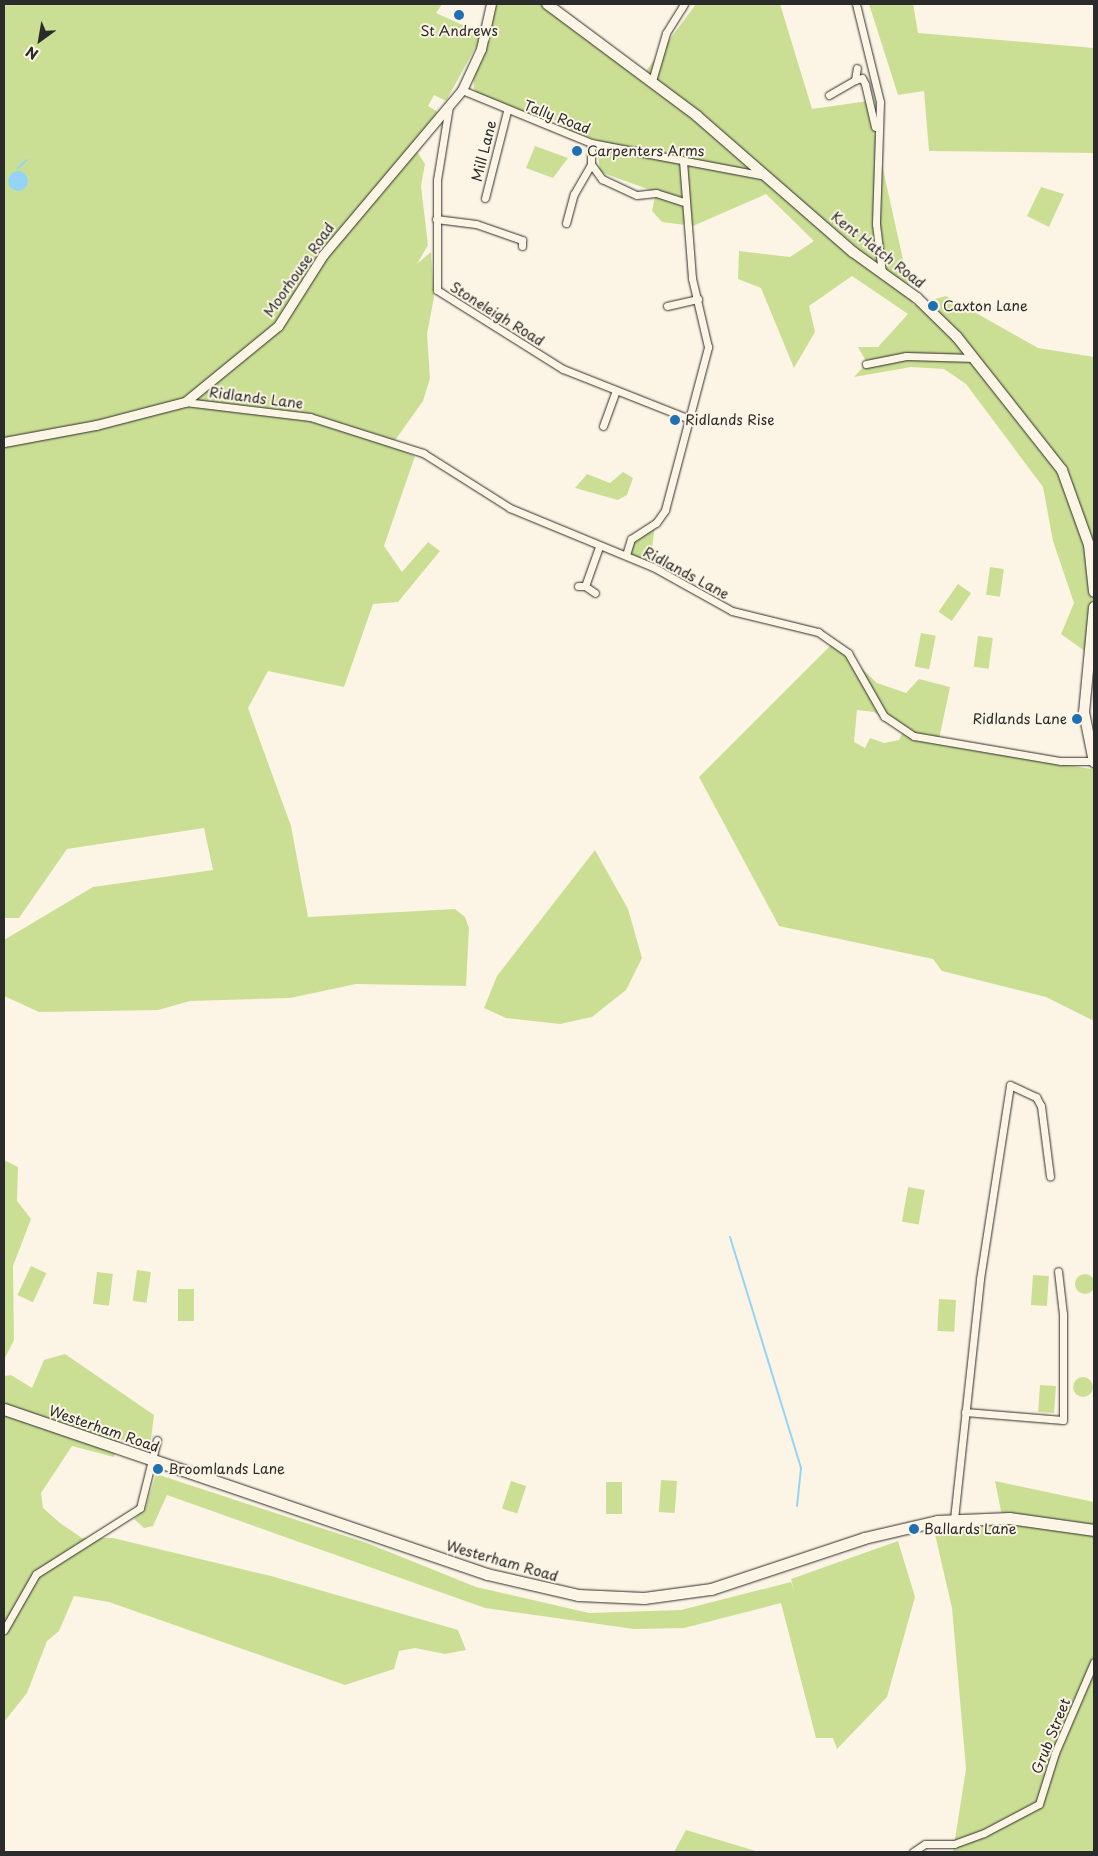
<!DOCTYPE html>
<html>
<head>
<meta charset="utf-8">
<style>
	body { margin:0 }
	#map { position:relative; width:1098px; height:1856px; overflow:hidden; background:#fcf5e5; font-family:"Playpen Sans",sans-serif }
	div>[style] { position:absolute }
	.green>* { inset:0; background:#cbdf94; transform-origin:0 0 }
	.round { border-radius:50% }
	.water>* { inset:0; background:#96d4f7 }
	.stream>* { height:2px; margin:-1px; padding:0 1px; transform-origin:1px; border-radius:1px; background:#96d4f7 }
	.roads { filter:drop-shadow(0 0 1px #2b2b2b) drop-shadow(0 0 1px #2b2b2b) }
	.minor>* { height:7px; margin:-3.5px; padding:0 3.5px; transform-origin:3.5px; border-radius:3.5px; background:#fcf5e5 }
	.tertiary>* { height:9px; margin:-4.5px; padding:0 4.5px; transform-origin:4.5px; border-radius:4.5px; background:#fcf5e5 }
	.secondary>* { height:10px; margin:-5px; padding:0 5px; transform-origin:5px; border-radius:5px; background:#fcf5e5 }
	.primary>* { height:11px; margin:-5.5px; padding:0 5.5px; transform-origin:5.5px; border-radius:5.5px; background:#fcf5e5 }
	.dots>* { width:14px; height:14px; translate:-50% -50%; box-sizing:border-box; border:2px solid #fcf5e5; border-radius:50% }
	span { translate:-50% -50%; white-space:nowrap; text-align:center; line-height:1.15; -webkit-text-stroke:4px #fcf5e5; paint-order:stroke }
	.poi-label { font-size:14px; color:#2b2b2b }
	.left { translate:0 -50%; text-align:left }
	.right { translate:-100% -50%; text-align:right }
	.street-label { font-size:14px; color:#2b2b2b }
	.frame { position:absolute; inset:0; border:5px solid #2b2b2b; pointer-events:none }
	.north { position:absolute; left:15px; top:15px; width:50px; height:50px; -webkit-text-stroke:4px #fcf5e5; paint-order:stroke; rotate:212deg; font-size:14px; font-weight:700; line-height:20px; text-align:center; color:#2b2b2b }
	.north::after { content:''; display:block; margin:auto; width:18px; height:22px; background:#2b2b2b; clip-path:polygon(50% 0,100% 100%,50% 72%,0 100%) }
</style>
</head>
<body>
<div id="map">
	<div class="green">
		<div style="clip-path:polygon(4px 4px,442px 4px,436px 13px,483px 34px,446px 101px,434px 95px,428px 106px,438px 112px,412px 144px,425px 164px,421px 186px,428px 245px,417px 264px,431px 252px,434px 297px,427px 334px,430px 378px,423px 401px,391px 446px,415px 456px,384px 546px,402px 572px,428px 542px,440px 551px,398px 602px,373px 604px,344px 687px,268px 671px,248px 708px,291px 826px,308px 917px,455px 909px,465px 917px,469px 928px,466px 986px,356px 984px,290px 998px,190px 1001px,158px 1010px,39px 1012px,4px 996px,4px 940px,93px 887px,213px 870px,204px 828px,67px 849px,19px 918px,4px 918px)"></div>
		<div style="clip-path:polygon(497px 4px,541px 4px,640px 79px,696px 4px,780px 4px,812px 109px,868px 101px,913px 305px,946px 296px,1038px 348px,1094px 357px,1093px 657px,1061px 634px,1074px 603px,1053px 541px,1043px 487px,966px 384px,944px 369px,911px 367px,854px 377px,867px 363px,858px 347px,878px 347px,908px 314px,852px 276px,809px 306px,815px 332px,794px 368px,761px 288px,738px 279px,739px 251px,790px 257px,814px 241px,766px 194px,693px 226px,662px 222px,652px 211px,656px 192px,600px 172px,597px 148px,609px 148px,609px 144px,563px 129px,564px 123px,548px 118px,546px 124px,479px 96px,474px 89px,473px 73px)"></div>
		<div style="clip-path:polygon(869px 4px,913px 4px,918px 33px,1094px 48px,1094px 153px,929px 151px,924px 91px,898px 95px)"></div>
		<div style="clip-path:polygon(535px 146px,568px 158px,553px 178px,526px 168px)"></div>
		<div style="clip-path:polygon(1041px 187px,1064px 194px,1049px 227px,1027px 216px)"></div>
		<div style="clip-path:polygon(623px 472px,633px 478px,627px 495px,618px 500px,575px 488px,587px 474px,610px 483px)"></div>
		<div style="clip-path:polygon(655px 526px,650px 562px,631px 555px,633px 541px)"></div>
		<div style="left:990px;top:567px;width:14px;height:28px;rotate:8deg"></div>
		<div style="left:958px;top:584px;width:16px;height:34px;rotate:35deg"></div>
		<div style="left:921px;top:633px;width:15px;height:34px;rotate:11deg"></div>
		<div style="left:978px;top:636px;width:15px;height:31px;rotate:8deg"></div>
		<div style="clip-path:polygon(evenodd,834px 642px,877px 683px,906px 693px,919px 679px,950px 687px,938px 744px,1091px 769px,1094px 765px,1094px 1021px,1046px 997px,942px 971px,933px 959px,779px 926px,699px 777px,834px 642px,857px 710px,874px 712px,903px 732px,899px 740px,884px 743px,870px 738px,865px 748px,854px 742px,857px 710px)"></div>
		<div style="clip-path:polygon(595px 850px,628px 909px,642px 958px,626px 990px,592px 1017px,560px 1024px,506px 1018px,484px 1008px,497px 976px)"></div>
		<div style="clip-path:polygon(4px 1160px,18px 1167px,17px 1201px,31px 1219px,13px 1266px,14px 1340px,4px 1360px)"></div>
		<div style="left:908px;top:1187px;width:17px;height:35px;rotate:10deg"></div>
		<div style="left:31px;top:1266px;width:17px;height:32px;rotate:25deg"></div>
		<div style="left:137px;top:1270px;width:14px;height:31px;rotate:8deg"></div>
		<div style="left:97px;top:1272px;width:16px;height:32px;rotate:7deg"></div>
		<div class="round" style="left:1075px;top:1274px;width:20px;height:20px"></div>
		<div style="left:1033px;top:1275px;width:16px;height:30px;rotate:4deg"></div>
		<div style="left:178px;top:1289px;width:16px;height:32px"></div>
		<div style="left:939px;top:1299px;width:17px;height:32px;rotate:3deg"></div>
		<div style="clip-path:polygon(65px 1354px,154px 1415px,150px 1447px,118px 1439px,114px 1457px,72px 1446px,41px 1493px,43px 1508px,60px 1523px,82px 1538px,113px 1538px,271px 1576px,458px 1630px,466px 1650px,445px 1654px,415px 1648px,399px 1651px,394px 1669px,345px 1685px,109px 1602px,74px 1596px,59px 1631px,47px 1641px,27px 1693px,4px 1722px,4px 1376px,11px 1375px,32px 1388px,44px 1360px)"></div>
		<div class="round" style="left:1073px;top:1377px;width:20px;height:20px"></div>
		<div style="left:1040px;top:1385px;width:16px;height:27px;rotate:4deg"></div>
		<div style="clip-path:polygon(156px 1474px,367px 1543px,476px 1587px,589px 1613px,681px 1610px,791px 1582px,794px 1590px,791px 1579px,898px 1541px,915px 1597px,887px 1697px,837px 1749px,833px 1738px,816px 1738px,781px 1603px,684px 1628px,634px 1629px,485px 1608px,167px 1495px,153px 1526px,144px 1528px,134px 1519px,145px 1509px)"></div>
		<div style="left:661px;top:1480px;width:16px;height:32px;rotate:4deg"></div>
		<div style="left:511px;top:1481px;width:16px;height:29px;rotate:18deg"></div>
		<div style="clip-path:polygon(995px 1481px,1094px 1502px,1094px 1852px,953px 1852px,966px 1769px,952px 1608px,934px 1530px,1003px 1521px)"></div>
		<div style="left:606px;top:1482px;width:16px;height:32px"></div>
		<div style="clip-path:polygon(686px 1830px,759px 1852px,674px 1852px)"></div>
	</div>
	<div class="water">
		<div class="round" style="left:8px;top:171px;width:20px;height:20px"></div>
	</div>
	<div class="stream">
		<div style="left:18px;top:168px;width:12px;rotate:-42deg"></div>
		<div style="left:730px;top:1237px;width:242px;rotate:72.9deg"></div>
		<div style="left:801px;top:1468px;width:38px;rotate:96deg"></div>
	</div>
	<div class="roads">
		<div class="minor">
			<div style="left:856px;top:4px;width:101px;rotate:76.2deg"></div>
			<div style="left:880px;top:102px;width:122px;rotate:91.9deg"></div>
			<div style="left:876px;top:224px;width:49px;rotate:83deg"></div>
			<div style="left:855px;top:80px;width:7px;rotate:-16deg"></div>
			<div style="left:862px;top:78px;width:7px;rotate:63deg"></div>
			<div style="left:865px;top:84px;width:44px;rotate:76.9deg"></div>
			<div style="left:652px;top:81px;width:50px;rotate:-73.7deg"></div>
			<div style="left:666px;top:33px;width:34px;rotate:-58deg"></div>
			<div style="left:462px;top:90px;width:139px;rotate:22.3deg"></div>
			<div style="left:591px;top:143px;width:177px;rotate:10.7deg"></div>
			<div style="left:829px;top:95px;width:30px;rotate:-30deg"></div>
			<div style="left:855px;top:80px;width:12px;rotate:-81deg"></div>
			<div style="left:449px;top:106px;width:75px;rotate:99.2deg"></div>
			<div style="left:437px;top:180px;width:110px;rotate:90deg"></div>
			<div style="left:437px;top:290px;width:149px;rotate:32.1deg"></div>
			<div style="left:563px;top:369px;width:136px;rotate:21.6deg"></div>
			<div style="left:591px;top:143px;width:21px;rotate:90deg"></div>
			<div style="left:591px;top:164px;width:19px;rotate:54deg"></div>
			<div style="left:602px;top:179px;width:38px;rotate:25deg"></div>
			<div style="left:637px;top:195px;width:19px;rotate:-6deg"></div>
			<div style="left:656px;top:193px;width:28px;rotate:18deg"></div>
			<div style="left:485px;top:198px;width:90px;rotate:-75.8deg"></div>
			<div style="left:436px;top:219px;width:40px;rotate:7.1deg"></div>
			<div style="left:476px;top:224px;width:49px;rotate:19.2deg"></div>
			<div style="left:522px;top:240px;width:6px;rotate:90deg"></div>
			<div style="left:566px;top:223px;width:30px;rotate:-75deg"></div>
			<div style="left:574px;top:194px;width:34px;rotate:-60deg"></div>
			<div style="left:667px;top:306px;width:32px;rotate:-13deg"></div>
			<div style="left:866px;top:364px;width:41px;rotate:-11.3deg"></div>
			<div style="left:906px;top:356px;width:68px;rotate:1.7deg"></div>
			<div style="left:185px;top:402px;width:126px;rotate:6.8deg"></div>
			<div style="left:310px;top:417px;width:119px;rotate:17.7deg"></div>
			<div style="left:423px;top:453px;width:103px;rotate:32.3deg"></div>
			<div style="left:510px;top:508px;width:155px;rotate:22.4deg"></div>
			<div style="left:653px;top:567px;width:90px;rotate:29.1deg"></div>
			<div style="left:732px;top:611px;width:89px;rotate:13.7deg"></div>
			<div style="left:818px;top:632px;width:37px;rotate:35deg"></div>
			<div style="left:848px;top:653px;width:73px;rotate:60.3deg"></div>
			<div style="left:884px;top:716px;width:36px;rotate:34deg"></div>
			<div style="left:914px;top:736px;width:149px;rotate:9.7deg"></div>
			<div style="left:1061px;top:761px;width:33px"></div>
			<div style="left:603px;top:426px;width:37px;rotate:-70deg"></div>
			<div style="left:626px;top:555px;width:17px;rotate:-73deg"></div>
			<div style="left:631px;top:539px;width:30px;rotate:-33deg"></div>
			<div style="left:656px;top:523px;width:16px;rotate:-55deg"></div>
			<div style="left:665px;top:510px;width:169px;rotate:-75.2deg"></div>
			<div style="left:708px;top:347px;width:71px;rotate:-103.1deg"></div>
			<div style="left:692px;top:278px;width:118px;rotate:-94.4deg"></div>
			<div style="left:578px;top:586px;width:7px"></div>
			<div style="left:585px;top:586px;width:41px;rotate:-70.3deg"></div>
			<div style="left:585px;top:586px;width:12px;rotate:35deg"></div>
			<div style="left:965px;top:1412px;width:98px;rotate:4.7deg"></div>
			<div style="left:1063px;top:1420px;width:106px;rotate:-90deg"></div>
			<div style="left:1063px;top:1314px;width:43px;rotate:-96.6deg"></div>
			<div style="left:954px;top:1519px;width:241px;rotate:-83.8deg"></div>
			<div style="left:980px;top:1279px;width:196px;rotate:-81.2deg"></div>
			<div style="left:1010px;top:1085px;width:29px;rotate:25deg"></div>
			<div style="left:1036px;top:1097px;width:10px;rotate:61deg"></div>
			<div style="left:1041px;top:1106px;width:71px;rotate:82.7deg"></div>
			<div style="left:4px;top:1630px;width:64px;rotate:-60.3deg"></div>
			<div style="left:36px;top:1574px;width:123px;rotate:-32.4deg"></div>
			<div style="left:140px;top:1508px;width:70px;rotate:-76deg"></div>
			<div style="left:913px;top:1852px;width:14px;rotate:-34deg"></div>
			<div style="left:925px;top:1844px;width:29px"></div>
			<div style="left:954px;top:1844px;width:32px;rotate:-20deg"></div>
			<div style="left:984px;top:1833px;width:62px;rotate:-27.8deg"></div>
			<div style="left:1039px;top:1804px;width:53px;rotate:-72.6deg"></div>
			<div style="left:1055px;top:1753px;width:99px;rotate:-66.8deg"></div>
		</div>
		<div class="tertiary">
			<div style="left:4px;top:442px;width:94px;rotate:-10.5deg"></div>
			<div style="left:96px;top:425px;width:92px;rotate:-14.5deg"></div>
			<div style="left:185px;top:402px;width:120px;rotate:-39.3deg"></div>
			<div style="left:278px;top:326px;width:84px;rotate:-57.6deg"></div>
			<div style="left:323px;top:255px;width:216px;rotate:-49.9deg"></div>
			<div style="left:462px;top:90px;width:45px;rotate:-65.1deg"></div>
			<div style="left:481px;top:49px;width:46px;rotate:-77.5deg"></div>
		</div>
		<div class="secondary">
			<div style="left:547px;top:4px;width:187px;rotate:36.7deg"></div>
			<div style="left:697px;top:116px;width:207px;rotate:41.1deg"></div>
			<div style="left:853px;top:252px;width:79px;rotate:35.7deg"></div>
			<div style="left:917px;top:298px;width:56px;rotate:44.3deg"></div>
			<div style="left:957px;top:337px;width:169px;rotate:51.7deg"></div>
			<div style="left:1062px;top:470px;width:80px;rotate:70.2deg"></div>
			<div style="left:1089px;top:545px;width:47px;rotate:83.9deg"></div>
			<div style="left:1094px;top:607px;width:105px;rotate:95.4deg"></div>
			<div style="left:1084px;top:712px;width:51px;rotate:78.7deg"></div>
		</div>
		<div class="primary">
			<div style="left:4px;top:1409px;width:510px;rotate:18.86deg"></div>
			<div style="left:487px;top:1574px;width:93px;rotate:13deg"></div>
			<div style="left:578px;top:1595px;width:66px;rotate:2.6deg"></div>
			<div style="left:644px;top:1598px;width:68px;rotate:-7.7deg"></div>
			<div style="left:711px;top:1589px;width:161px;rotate:-18.4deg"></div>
			<div style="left:864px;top:1538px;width:75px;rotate:-13.1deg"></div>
			<div style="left:937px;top:1521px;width:72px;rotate:-2.4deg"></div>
			<div style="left:1009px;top:1518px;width:86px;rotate:8deg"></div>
		</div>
	</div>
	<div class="dots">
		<div style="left:459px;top:15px;background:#1f6fb2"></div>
		<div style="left:577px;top:151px;background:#1f6fb2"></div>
		<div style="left:933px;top:306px;background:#1f6fb2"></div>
		<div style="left:675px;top:420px;background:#1f6fb2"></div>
		<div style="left:1077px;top:719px;background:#1f6fb2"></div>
		<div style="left:158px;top:1469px;background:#1f6fb2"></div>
		<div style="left:914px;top:1529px;background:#1f6fb2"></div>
	</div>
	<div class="poi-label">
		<span style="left:459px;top:31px">St Andrews</span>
		<span class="left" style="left:587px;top:151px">Carpenters Arms</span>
		<span class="left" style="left:943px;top:306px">Caxton Lane</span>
		<span class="left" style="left:685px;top:420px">Ridlands Rise</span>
		<span class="right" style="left:1067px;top:719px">Ridlands Lane</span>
		<span class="left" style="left:168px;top:1469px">Broomlands Lane</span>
		<span class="left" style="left:924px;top:1529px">Ballards Lane</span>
	</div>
	<div class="street-label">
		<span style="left:557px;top:117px;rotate:21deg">Tally Road</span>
		<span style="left:484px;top:151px;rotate:-76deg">Mill Lane</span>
		<span style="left:878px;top:250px;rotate:38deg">Kent Hatch Road</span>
		<span style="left:299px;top:270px;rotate:-55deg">Moorhouse Road</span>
		<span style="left:497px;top:314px;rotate:32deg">Stoneleigh Road</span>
		<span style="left:256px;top:398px;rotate:7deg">Ridlands Lane</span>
		<span style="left:686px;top:573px;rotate:28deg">Ridlands Lane</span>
		<span style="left:104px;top:1429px;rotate:19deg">Westerham Road</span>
		<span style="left:502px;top:1561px;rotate:16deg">Westerham Road</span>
		<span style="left:1051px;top:1736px;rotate:-68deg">Grub Street</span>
	</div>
	<div class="frame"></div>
	<div class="north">N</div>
</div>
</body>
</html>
